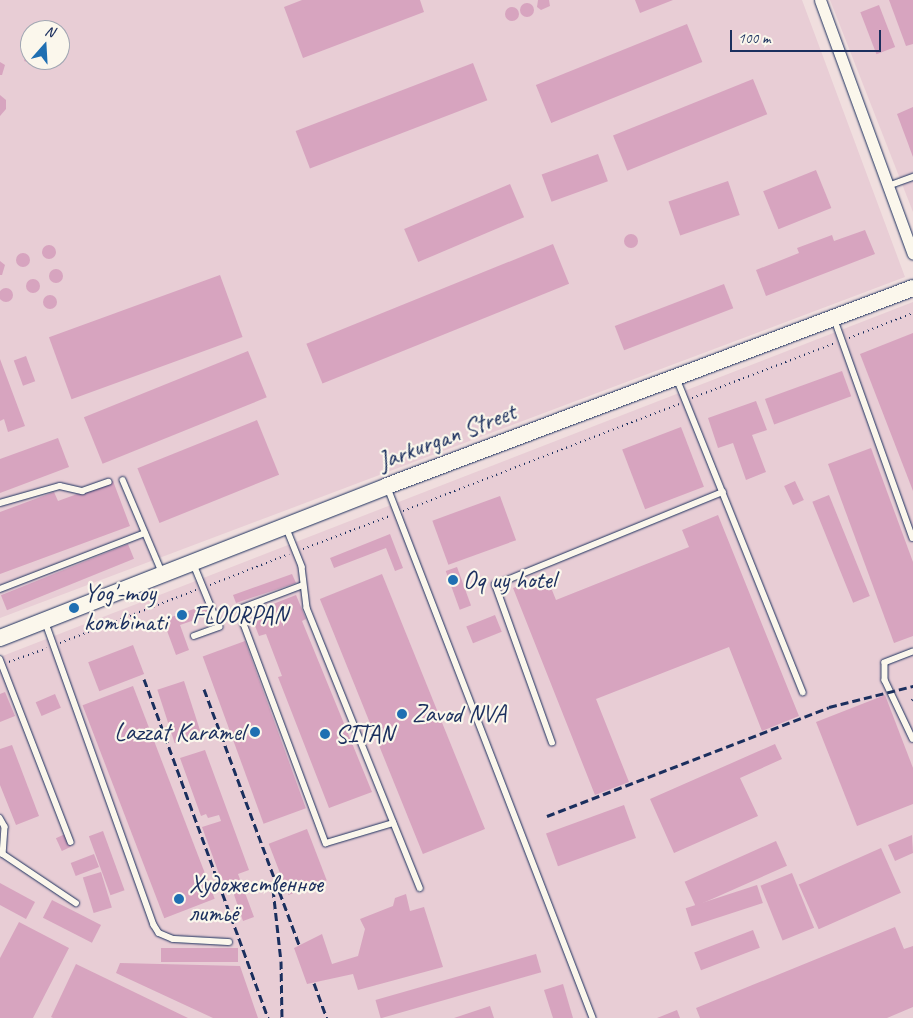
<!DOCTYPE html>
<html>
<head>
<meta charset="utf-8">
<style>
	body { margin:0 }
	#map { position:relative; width:913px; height:1018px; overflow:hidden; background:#f0dede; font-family:Caveat,sans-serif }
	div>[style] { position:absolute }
	.built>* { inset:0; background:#e8cdd5 }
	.building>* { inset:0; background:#d7a4bf; transform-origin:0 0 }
	.round { border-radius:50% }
	.path>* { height:2px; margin-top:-1px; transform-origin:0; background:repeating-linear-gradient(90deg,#1b2f5e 0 1px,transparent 0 5px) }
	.roads { filter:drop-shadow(0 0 1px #1b2f5e) drop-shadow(0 0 1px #1b2f5e) }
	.lane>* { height:5.5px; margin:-2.75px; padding:0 2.75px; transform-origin:2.75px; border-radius:2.75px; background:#fbf7ec }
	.street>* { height:11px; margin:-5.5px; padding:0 5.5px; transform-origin:5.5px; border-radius:5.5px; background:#fbf7ec }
	.secondary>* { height:16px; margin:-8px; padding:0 8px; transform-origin:8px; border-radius:8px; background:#fbf7ec }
	.rail>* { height:3px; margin-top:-1.5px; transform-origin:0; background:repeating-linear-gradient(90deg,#1b2f5e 0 8px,transparent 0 12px) }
	.dots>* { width:14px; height:14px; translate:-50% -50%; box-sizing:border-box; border:2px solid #fbf7ec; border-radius:50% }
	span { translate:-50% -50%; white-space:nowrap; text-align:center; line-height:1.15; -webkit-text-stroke:4.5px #fbf7ec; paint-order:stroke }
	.street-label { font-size:25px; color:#1b2f5e }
	.poi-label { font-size:25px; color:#1b2f5e }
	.left { translate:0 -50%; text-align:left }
	.right { translate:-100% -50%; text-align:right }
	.north { position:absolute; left:20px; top:20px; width:50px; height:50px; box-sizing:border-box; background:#fbf7ec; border:1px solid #a1a7b3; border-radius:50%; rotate:19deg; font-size:14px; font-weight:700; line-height:20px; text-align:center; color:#1b2f5e }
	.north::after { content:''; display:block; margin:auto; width:18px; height:22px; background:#1f6fb2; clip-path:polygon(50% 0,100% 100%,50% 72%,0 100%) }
	.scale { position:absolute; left:730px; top:30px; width:151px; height:22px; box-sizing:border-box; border:2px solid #1b2f5e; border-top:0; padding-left:6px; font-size:15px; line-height:18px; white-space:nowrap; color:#1b2f5e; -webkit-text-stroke:4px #fbf7ec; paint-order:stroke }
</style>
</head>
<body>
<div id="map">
	<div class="built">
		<div style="clip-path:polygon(evenodd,0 0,802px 0,905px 277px,0 618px,0 0,30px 30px,60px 30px,60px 60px,30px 60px,30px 30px)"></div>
		<div style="clip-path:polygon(830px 0,913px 0,913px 212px)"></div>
		<div style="clip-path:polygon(913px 302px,913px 1018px,0 1018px,0 657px)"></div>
	</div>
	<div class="building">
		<div style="clip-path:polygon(302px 0,420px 0,424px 12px,303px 58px,284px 7px)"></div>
		<div style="clip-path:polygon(538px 0,549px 0,550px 6px,541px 10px,537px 7px)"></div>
		<div style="clip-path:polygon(635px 0,673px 0,640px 13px)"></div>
		<div style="clip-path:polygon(889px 0,913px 0,913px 44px,906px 46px)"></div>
		<div class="round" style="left:520px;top:3px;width:14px;height:14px"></div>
		<div style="left:879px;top:5px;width:45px;height:20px;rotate:69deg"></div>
		<div class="round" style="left:505px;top:7px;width:14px;height:14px"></div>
		<div style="left:687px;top:24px;width:41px;height:163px;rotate:68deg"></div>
		<div style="clip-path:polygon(28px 51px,30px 60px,37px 60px,34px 64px,24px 61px)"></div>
		<div style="clip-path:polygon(0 62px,5px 65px,2px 75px,0 75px)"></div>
		<div style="left:473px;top:63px;width:40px;height:190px;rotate:69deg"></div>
		<div style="left:753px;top:79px;width:38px;height:151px;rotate:68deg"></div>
		<div style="clip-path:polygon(0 95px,6px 100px,6px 109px,0 116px)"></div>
		<div style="clip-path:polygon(913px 107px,913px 157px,897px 114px)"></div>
		<div style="left:598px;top:154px;width:29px;height:60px;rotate:70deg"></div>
		<div style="left:816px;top:170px;width:41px;height:57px;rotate:68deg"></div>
		<div style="left:728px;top:181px;width:36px;height:63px;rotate:71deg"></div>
		<div style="left:510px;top:184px;width:36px;height:115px;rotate:67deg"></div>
		<div style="clip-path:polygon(865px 230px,875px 254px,766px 296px,756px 270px,799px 253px,797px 248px,832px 235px,834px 241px)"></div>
		<div class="round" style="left:624px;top:234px;width:14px;height:14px"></div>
		<div style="left:553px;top:244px;width:43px;height:266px;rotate:68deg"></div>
		<div class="round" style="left:42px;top:245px;width:14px;height:14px"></div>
		<div class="round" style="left:16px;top:253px;width:14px;height:14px"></div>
		<div style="clip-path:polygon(0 261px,5px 265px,2px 275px,0 275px)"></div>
		<div class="round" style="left:49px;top:269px;width:14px;height:14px"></div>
		<div style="left:220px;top:275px;width:66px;height:182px;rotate:70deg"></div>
		<div class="round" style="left:26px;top:279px;width:14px;height:14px"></div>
		<div style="left:724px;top:284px;width:26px;height:117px;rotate:69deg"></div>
		<div class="round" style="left:-1px;top:288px;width:14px;height:14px"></div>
		<div class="round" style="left:43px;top:295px;width:14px;height:14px"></div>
		<div style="clip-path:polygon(913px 333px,913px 491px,860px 354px)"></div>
		<div style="left:248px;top:351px;width:50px;height:177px;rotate:68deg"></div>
		<div style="left:26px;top:356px;width:27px;height:13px;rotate:70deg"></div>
		<div style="clip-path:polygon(0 359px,25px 426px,8px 432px,4px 419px,0 421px)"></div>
		<div style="left:842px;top:371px;width:27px;height:82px;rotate:70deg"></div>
		<div style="clip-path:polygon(756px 401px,767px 430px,752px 435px,766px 472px,746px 480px,733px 443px,718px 448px,708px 418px)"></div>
		<div style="left:257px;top:420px;width:59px;height:129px;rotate:68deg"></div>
		<div style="left:681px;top:427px;width:64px;height:63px;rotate:69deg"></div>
		<div style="clip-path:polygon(58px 438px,69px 467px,0 493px,0 459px)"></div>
		<div style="clip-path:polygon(871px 448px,913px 562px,913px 636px,894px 643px,828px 464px)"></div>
		<div style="clip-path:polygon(113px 481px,130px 526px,0 574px,0 512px,54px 492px,58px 501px)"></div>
		<div style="left:795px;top:481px;width:21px;height:12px;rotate:65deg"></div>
		<div style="left:829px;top:495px;width:109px;height:18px;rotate:68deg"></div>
		<div style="left:500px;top:496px;width:47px;height:72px;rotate:70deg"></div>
		<div style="clip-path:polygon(718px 515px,799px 716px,762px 731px,729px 647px,596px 699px,629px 782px,595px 795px,513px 588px,546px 575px,556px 600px,689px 547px,682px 530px)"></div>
		<div style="clip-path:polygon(390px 534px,403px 568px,395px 571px,386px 548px,334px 568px,330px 558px)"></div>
		<div style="left:128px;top:544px;width:16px;height:137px;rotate:68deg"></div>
		<div style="left:457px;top:567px;width:41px;height:12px;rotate:70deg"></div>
		<div style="clip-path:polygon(292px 574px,296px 583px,236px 603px,233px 595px)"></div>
		<div style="left:382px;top:574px;width:275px;height:67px;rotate:68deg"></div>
		<div style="clip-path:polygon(296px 595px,306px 619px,302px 621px,372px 792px,329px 808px,278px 677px,282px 676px,266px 634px,259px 636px,250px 613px)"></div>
		<div style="clip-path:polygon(205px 605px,209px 615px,180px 625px,189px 650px,176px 655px,163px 620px)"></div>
		<div style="left:495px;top:615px;width:18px;height:31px;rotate:68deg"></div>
		<div style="left:245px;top:641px;width:178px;height:45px;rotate:70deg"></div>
		<div style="left:133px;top:645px;width:31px;height:48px;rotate:69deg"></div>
		<div style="left:184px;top:681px;width:56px;height:28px;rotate:72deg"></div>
		<div style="left:133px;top:686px;width:228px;height:54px;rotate:69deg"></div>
		<div style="clip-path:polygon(5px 692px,15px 716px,0 722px,0 694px)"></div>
		<div style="left:55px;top:694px;width:15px;height:21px;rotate:67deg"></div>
		<div style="clip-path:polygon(885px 695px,913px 768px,913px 804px,857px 826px,816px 722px)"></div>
		<div style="clip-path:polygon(775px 744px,782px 759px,740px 778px,758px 816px,674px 853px,650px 799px)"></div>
		<div style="clip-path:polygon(12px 745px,39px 816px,16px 825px,0 785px,0 749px)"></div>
		<div style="clip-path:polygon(205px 750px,249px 870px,238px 874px,254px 917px,243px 921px,229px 880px,222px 882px,202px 827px,221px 821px,219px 815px,208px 818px,206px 814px,201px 816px,180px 758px)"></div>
		<div style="left:624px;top:805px;width:35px;height:83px;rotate:70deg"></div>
		<div style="left:307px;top:829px;width:55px;height:41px;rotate:69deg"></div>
		<div style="left:103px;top:831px;width:63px;height:15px;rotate:70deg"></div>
		<div style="left:65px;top:834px;width:14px;height:10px;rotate:65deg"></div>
		<div style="clip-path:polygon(912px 835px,913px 853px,895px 861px,888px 845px)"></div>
		<div style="left:776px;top:841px;width:27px;height:100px;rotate:66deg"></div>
		<div style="left:881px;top:848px;width:49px;height:90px;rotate:66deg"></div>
		<div style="left:94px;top:854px;width:14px;height:25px;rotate:69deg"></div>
		<div style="left:101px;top:872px;width:37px;height:19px;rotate:73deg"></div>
		<div style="left:792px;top:873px;width:59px;height:34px;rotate:68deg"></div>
		<div style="clip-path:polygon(0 883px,35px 902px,26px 919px,0 905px)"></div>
		<div style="left:757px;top:885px;width:19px;height:75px;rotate:72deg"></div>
		<div style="clip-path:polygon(406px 894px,410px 911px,424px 907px,443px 967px,358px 990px,353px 974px,307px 984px,294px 948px,322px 934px,332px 964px,358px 956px,365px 929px,360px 919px,393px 906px,395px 898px)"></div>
		<div style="left:52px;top:900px;width:55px;height:20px;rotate:27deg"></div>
		<div style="clip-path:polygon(19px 922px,69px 948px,33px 1018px,0 1018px,0 989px,6px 992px,0 989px,0 958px)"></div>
		<div style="clip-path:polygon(895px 927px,904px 949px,913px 946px,913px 1007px,887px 1018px,700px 1018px,696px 1008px)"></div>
		<div style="left:753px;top:930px;width:19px;height:63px;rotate:69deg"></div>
		<div style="left:238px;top:948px;width:14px;height:77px;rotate:90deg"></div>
		<div style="left:536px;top:954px;width:19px;height:167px;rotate:74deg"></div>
		<div style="clip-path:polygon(120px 963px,240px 966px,258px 1018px,213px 1018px,116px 973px)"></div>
		<div style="clip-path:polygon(76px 964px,188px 1018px,53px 1018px,51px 1017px)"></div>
		<div style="clip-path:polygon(563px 984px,573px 1018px,553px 1018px,544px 990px)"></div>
		<div style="clip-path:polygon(490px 1006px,494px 1018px,454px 1018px)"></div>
		<div style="clip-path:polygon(677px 1010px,680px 1018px,657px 1018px)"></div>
	</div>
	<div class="path">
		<div style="left:849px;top:338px;width:69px;rotate:-21.3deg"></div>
		<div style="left:692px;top:398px;width:153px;rotate:-21deg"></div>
		<div style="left:403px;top:511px;width:296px;rotate:-21.2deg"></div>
		<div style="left:303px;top:549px;width:93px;rotate:-20.8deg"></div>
		<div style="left:210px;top:585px;width:85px;rotate:-21.4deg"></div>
		<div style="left:60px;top:643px;width:146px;rotate:-21.3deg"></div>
		<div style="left:9px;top:662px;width:40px;rotate:-20.2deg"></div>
	</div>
	<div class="roads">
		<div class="lane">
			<div style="left:888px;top:186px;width:27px;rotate:-20deg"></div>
			<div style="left:837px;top:326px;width:225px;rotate:70.3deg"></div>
			<div style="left:680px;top:386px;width:330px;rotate:68.1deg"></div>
			<div style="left:123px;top:480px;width:100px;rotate:67deg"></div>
			<div style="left:388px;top:488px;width:568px;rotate:68.85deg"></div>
			<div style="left:0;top:503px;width:62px;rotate:-15.8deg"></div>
			<div style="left:60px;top:486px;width:23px;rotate:13deg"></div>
			<div style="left:82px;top:491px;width:28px;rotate:-19deg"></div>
			<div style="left:289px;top:534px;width:35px;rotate:68deg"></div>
			<div style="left:302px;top:567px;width:41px;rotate:83deg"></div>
			<div style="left:307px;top:608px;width:302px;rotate:68deg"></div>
			<div style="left:302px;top:586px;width:65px;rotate:159.3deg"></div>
			<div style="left:241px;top:609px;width:15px;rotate:79deg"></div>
			<div style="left:244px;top:624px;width:234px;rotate:69.5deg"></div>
			<div style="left:326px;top:843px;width:70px;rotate:-16.6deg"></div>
			<div style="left:0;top:589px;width:155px;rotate:-21.1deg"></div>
			<div style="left:48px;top:629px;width:314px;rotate:70.3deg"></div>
			<div style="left:154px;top:925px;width:9px;rotate:58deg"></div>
			<div style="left:159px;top:933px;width:15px;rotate:23deg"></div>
			<div style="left:173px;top:939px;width:56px;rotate:3.1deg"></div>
			<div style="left:194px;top:636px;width:27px;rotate:-20deg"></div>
			<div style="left:219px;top:627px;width:61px;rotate:-112.3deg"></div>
			<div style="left:913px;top:652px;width:30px;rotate:159deg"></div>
			<div style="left:885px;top:663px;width:17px;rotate:90deg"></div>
			<div style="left:885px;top:680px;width:65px;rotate:64.6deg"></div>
			<div style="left:0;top:659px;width:196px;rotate:68.8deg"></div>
			<div style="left:552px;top:743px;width:168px;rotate:-109.8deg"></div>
			<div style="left:495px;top:585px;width:246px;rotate:-22.2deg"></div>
			<div style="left:0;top:818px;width:10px;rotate:61deg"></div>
			<div style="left:5px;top:827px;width:27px;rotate:94deg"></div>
			<div style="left:3px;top:854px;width:88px;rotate:33.9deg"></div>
		</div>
		<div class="street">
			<div style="left:820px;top:0;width:270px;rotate:69.9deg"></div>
		</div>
		<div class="secondary">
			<div style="left:0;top:638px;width:416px;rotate:-21.4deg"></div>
			<div style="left:387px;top:486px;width:562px;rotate:-20.63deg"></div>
		</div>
	</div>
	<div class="rail">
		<div style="left:144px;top:679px;width:361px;rotate:69.9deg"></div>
		<div style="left:204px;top:689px;width:273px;rotate:69.6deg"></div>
		<div style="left:912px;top:700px;width:1px;rotate:-45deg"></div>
		<div style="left:547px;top:816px;width:302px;rotate:-21.1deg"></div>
		<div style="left:829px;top:707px;width:87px;rotate:-14deg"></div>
		<div style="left:273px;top:889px;width:72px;rotate:83.7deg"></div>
		<div style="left:281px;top:961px;width:57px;rotate:89deg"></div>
		<div style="left:314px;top:983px;width:37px;rotate:70deg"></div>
	</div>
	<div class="dots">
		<div style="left:453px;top:580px;background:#1f6fb2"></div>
		<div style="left:74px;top:608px;background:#1f6fb2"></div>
		<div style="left:182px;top:615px;background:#1f6fb2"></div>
		<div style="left:402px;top:714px;background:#1f6fb2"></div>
		<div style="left:255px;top:732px;background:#1f6fb2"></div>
		<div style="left:325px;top:734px;background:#1f6fb2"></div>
		<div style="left:179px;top:899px;background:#1f6fb2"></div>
	</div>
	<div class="street-label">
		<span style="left:447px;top:437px;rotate:-21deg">Jarkurgan Street</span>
	</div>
	<div class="poi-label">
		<span class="left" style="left:463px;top:580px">Oq uy hotel</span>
		<span class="left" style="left:84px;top:608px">Yog'-moy<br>kombinati</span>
		<span class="left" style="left:192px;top:615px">FLOORPAN</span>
		<span class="left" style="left:412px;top:714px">Zavod NVA</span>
		<span class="right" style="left:245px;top:732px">Lazzat Karamel</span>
		<span class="left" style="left:335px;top:734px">SITAN</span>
		<span class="left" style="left:189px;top:899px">Художественное<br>литьё</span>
	</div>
	<div class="north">N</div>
	<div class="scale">100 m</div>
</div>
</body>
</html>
